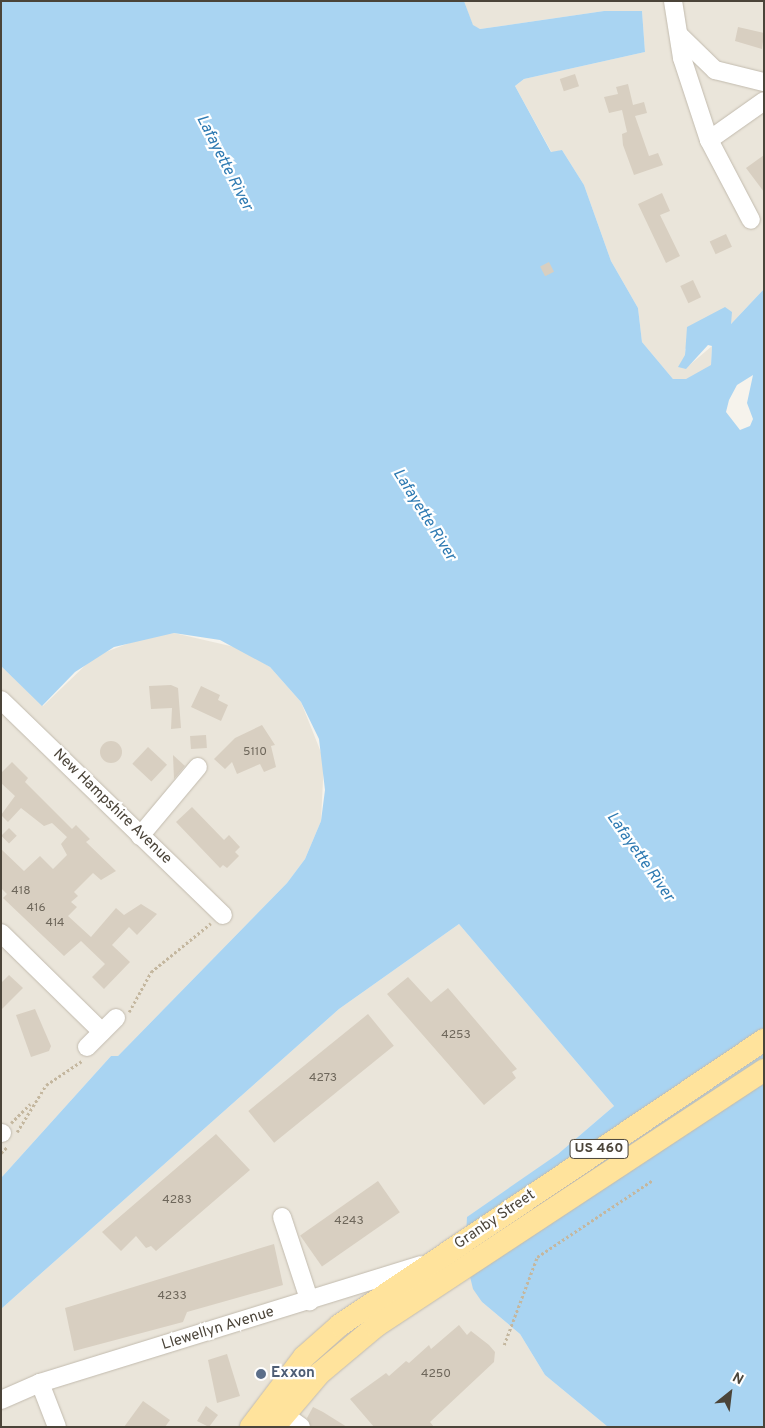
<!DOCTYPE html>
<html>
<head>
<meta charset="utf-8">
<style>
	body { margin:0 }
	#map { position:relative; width:765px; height:1428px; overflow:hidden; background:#f6f3ec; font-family:Overpass,sans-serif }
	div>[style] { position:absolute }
	.residential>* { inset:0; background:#eae5da }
	.water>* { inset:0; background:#a9d4f2 }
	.building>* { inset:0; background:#d8cfc1; transform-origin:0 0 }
	.round { border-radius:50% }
	.path>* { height:2.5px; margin-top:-1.25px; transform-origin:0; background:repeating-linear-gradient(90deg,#c4b79f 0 2.5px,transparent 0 5px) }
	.roads { filter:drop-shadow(0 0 1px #c2bbae) drop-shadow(0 0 1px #c2bbae) }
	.minor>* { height:18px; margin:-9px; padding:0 9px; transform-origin:9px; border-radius:9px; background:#fff }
	.major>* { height:22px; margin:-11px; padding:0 11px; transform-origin:11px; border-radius:11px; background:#ffe39c }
	.dots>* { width:14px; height:14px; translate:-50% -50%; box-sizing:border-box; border:2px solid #fff; border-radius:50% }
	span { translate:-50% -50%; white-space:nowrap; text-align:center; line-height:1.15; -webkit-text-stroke:4.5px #fff; paint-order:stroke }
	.number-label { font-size:12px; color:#6e675b }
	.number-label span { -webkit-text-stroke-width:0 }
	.shield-label span { padding:1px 4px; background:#fff; border:1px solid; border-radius:4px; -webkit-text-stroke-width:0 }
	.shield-label { font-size:14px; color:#4b4439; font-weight:700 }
	.street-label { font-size:15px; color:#4b4439 }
	.service-label { font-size:15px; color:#4e5e75; font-weight:700 }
	.left { translate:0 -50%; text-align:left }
	.water-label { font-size:16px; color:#2e7ab2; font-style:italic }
	.frame { position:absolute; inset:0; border:2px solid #4b4439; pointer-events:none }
	.north { position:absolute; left:705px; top:1368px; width:50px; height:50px; -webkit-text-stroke:4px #fff; paint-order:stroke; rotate:29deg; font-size:14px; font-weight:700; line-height:20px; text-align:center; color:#4b4439 }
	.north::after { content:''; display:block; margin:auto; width:18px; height:22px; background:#4b4439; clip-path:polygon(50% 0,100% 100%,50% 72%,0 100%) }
</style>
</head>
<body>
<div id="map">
	<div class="residential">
		<div style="clip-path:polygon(464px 1px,764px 1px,764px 289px,731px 324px,685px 349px,686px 368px,712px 346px,711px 366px,686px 380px,673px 379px,642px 342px,638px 308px,611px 261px,584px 185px,562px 150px,552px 153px,515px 86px,524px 79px,645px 52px,642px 11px,604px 11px,480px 29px,473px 26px)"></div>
		<div style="clip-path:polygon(174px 633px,239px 648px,270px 667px,301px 702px,324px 760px,321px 821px,305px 859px,287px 883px,118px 1056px,111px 1056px,1px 1178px,1px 666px,43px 706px,95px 656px,148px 636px)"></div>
		<div style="clip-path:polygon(459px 924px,614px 1106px,558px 1154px,465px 1256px,482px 1302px,520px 1334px,545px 1375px,608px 1427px,1px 1427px,1px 1309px,339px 1009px)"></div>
	</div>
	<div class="water">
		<div style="clip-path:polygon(evenodd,1px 1px,464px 1px,473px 25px,480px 29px,604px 11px,642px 11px,645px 52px,524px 79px,515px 86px,551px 152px,562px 150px,584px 185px,611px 261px,638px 308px,642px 342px,673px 379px,686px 379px,711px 365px,712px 346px,708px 345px,686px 369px,678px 367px,685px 355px,687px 327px,725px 307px,732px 312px,731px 324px,764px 289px,764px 1427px,608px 1427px,545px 1375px,520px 1334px,482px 1302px,473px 1289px,465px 1256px,467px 1217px,558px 1154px,614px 1106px,459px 924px,339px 1009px,1px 1309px,1px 1178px,111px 1056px,118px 1056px,287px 883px,305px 859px,321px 821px,325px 790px,319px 739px,301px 702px,270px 667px,220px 640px,174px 633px,114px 647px,75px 672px,42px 706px,1px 666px,1px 1px,753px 375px,747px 403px,753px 419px,750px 426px,740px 430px,726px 412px,729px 400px,737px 385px,753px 375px)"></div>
	</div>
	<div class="building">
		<div style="clip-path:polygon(738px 27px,764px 33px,762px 49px,735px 41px)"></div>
		<div style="left:575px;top:74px;width:13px;height:16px;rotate:72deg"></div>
		<div style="clip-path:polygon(628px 84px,633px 105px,644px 102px,647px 113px,635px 116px,649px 156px,658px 153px,663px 165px,634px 175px,623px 145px,622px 134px,627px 132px,622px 110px,609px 113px,604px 97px,618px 94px,616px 87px)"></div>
		<div style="clip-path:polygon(764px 155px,764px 192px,746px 168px)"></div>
		<div style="clip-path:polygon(662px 193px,670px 211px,660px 215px,680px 256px,666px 263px,638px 204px)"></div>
		<div style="left:726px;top:234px;width:14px;height:18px;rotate:65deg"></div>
		<div style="left:549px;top:262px;width:11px;height:10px;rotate:63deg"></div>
		<div style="left:693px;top:280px;width:19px;height:14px;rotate:65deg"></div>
		<div style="clip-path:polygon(171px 685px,178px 688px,181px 728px,171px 729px,172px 708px,151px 709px,149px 686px)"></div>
		<div style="clip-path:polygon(201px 686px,220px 695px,218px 700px,228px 705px,221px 721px,191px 707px)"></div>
		<div style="clip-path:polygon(262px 725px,275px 745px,271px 746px,276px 767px,264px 772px,260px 764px,237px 774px,232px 762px,225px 769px,214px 759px,235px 738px)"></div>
		<div style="left:206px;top:735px;width:13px;height:16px;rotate:86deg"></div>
		<div class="round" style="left:100px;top:741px;width:22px;height:22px"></div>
		<div style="left:148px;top:747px;width:26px;height:23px;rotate:43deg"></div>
		<div style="clip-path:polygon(173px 755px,185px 766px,174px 779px)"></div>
		<div style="clip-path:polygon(12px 762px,28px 778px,25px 782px,72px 829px,76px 825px,90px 839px,86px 842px,116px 871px,101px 880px,93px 873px,74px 892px,78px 896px,71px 902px,77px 907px,68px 916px,91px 937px,116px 908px,124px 915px,141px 904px,157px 914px,137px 935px,129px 927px,112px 945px,130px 962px,104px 989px,92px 977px,105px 964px,81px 941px,64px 956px,3px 898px,7px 894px,1px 888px,1px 849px,24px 871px,40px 856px,53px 869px,67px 855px,61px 844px,67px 837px,52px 823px,44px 826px,21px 808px,8px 822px,1px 815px,15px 796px,1px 783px,1px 773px)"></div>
		<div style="clip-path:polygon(192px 807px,224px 840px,229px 835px,240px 847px,235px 852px,239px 856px,227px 868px,223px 865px,220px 868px,176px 822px)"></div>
		<div style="left:9px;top:828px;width:11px;height:11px;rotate:45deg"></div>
		<div style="clip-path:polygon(9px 975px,23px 988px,1px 1010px,1px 983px)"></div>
		<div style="clip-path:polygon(408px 977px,431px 1002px,448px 988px,517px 1069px,512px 1072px,516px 1078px,484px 1105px,387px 994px)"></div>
		<div style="clip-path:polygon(35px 1009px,51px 1046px,49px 1051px,31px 1057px,16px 1015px)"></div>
		<div style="left:368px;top:1014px;width:41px;height:154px;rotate:51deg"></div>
		<div style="clip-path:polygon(216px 1134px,250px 1170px,156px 1251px,151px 1246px,146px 1248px,136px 1236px,121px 1251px,102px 1232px)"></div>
		<div style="left:378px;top:1181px;width:38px;height:95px;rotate:55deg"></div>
		<div style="clip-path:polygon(274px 1244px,283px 1285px,187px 1312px,183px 1322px,74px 1351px,65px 1308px)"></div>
		<div style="clip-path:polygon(459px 1325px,467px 1335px,471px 1331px,489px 1345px,495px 1352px,494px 1362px,430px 1422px,434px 1427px,374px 1427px,350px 1399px,386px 1373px,389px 1376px,406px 1361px,409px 1363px,429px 1345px,431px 1349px)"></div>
		<div style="clip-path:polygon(227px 1354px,240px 1396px,217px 1403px,208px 1360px)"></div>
		<div style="clip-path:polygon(143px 1401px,170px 1420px,165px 1427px,124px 1427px)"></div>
		<div style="clip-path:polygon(206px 1406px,218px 1415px,209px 1427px,197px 1421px)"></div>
		<div style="clip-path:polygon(313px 1407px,323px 1412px,347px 1427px,311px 1427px,307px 1418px)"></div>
	</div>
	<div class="path">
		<div style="left:129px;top:1012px;width:46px;rotate:-61.2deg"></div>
		<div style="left:151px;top:972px;width:77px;rotate:-39.2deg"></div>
		<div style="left:11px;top:1123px;width:27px;rotate:-45deg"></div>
		<div style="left:17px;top:1132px;width:55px;rotate:-58.3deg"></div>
		<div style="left:46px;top:1085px;width:43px;rotate:-33.7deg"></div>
		<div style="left:1px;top:1153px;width:8px;rotate:-45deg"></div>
		<div style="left:504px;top:1345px;width:94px;rotate:-69.4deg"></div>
		<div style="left:537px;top:1257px;width:139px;rotate:-33.6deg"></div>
	</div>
	<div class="roads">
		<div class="minor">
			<div style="left:673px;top:1px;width:58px;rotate:81deg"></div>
			<div style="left:682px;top:58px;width:86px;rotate:71.8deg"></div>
			<div style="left:709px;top:140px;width:90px;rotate:62.3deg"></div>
			<div style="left:680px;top:36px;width:49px;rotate:44.2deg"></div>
			<div style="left:715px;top:70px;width:50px;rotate:13.8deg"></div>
			<div style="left:709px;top:140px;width:67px;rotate:-35.3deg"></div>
			<div style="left:1px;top:700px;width:309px;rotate:44.1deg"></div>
			<div style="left:140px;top:836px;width:90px;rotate:-50deg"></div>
			<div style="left:1px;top:933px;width:141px;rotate:44.4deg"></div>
			<div style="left:87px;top:1047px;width:41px;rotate:-45deg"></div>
			<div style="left:1px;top:1133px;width:1px"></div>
			<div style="left:282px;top:1217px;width:89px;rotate:71.8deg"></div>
			<div style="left:40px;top:1383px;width:47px;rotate:68.9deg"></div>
			<div style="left:1px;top:1400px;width:43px;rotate:-23.6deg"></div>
			<div style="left:40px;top:1383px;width:399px;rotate:-17.2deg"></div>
			<div style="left:275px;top:1408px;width:32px;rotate:36deg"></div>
		</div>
		<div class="major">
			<div style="left:251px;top:1427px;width:88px;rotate:-52.9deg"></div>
			<div style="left:304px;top:1357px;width:48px;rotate:-41.6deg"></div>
			<div style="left:340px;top:1325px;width:511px;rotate:-33.91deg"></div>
			<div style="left:274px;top:1427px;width:71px;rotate:-49.6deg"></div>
			<div style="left:320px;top:1373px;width:73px;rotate:-40deg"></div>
			<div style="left:376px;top:1326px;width:465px;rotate:-33.4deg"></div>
		</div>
	</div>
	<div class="dots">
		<div style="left:261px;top:1374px;background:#5c6f8a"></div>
	</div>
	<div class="number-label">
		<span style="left:255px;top:753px">5110</span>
		<span style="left:21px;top:892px">418</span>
		<span style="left:36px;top:909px">416</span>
		<span style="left:55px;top:924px">414</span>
		<span style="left:456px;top:1036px">4253</span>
		<span style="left:323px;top:1079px">4273</span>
		<span style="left:177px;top:1201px">4283</span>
		<span style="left:349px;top:1222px">4243</span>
		<span style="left:172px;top:1297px">4233</span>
		<span style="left:436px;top:1375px">4250</span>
	</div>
	<div class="shield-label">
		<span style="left:599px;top:1149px">US 460</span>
	</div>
	<div class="street-label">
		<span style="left:112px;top:807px;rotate:44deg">New Hampshire Avenue</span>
		<span style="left:495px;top:1220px;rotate:-34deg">Granby Street</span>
		<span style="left:218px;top:1329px;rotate:-17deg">Llewellyn Avenue</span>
	</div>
	<div class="service-label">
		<span class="left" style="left:271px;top:1374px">Exxon</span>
	</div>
	<div class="water-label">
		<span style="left:224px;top:163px;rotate:63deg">Lafayette River</span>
		<span style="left:424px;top:515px;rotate:58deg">Lafayette River</span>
		<span style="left:640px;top:857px;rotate:55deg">Lafayette River</span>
	</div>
	<div class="frame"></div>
	<div class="north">N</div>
</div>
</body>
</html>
